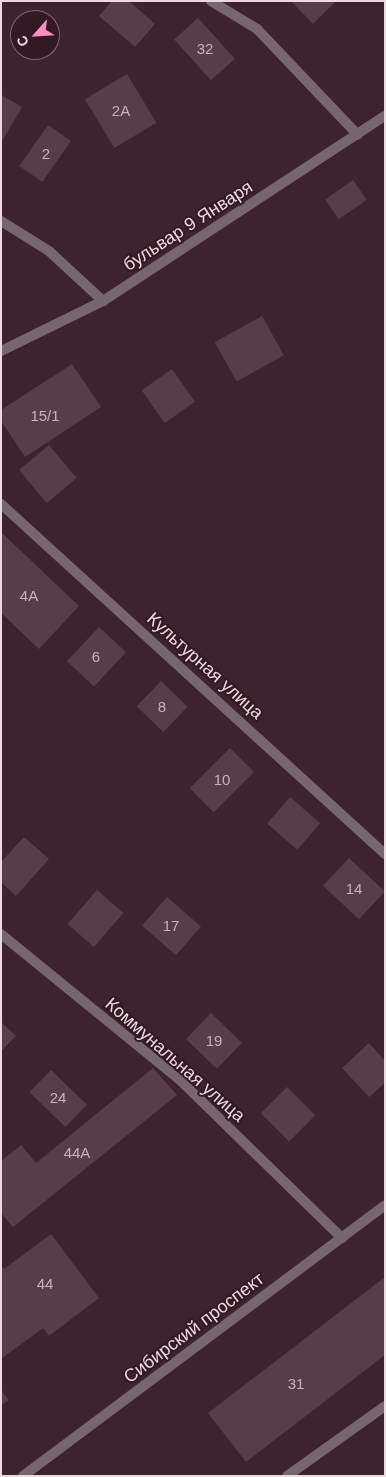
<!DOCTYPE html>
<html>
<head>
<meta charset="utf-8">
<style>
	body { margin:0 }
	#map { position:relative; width:386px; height:1477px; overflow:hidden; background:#3e232f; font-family:Arial,sans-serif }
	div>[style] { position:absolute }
	.building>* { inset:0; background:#593c49; transform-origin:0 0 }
	.service>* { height:10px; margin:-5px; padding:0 5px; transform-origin:5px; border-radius:5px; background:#75676d }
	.minor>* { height:10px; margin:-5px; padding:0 5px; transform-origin:5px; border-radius:5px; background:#75676d }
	span { translate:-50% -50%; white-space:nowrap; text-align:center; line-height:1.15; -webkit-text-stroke:4px #341925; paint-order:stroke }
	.number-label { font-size:15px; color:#c6b2ba }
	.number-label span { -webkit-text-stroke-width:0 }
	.street-label { font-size:18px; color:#ebd9e0 }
	.frame { position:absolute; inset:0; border:2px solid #ebd9e0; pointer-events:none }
	.north { position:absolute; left:10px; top:10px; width:50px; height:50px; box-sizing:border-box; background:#341925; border:1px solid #7d6670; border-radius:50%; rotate:244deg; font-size:14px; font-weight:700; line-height:20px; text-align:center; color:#ebd9e0 }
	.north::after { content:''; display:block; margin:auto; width:18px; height:22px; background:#fc8fc1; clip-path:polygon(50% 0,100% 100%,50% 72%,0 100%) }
</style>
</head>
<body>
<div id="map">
	<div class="building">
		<div style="clip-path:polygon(112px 1px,129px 1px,155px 24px,135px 47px,99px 16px)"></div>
		<div style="clip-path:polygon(291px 1px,336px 1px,313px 24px)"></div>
		<div style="left:198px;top:18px;width:55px;height:32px;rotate:48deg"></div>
		<div style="left:127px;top:74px;width:57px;height:49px;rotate:59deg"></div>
		<div style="clip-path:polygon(1px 95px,22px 107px,1px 143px)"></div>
		<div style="left:48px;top:125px;width:28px;height:50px;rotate:35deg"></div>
		<div style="left:353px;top:180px;width:24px;height:34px;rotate:55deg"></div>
		<div style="left:262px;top:316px;width:45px;height:54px;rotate:61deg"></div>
		<div style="clip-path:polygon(72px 364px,101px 407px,25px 457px,1px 421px,1px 410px)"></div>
		<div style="left:172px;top:369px;width:40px;height:37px;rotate:55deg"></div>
		<div style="left:49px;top:445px;width:43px;height:39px;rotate:50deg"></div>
		<div style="clip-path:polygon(1px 532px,79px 606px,39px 649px,1px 613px)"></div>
		<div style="left:99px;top:627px;width:37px;height:47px;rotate:43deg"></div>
		<div style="left:161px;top:681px;width:37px;height:35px;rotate:44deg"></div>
		<div style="left:230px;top:748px;width:34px;height:57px;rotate:45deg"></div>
		<div style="left:290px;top:797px;width:40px;height:35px;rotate:41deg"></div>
		<div style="clip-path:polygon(24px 837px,49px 859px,16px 896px,1px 882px,1px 862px)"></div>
		<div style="left:349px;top:858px;width:49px;height:38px;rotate:43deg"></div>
		<div style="left:97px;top:890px;width:35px;height:45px;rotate:41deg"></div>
		<div style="left:167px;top:897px;width:45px;height:38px;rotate:41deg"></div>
		<div style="left:211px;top:1013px;width:43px;height:36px;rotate:44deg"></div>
		<div style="clip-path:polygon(1px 1022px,16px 1036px,1px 1051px)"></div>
		<div style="clip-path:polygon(369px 1043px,385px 1061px,385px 1083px,369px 1097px,342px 1068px)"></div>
		<div style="clip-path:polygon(153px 1068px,177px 1095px,13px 1227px,1px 1213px,1px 1161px,21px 1145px,36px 1163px)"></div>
		<div style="left:51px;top:1070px;width:50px;height:31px;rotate:44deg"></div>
		<div style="left:287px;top:1087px;width:40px;height:37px;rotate:45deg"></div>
		<div style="clip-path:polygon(51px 1234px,99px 1298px,49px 1336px,43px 1328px,1px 1359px,1px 1265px,4px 1269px)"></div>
		<div style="clip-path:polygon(385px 1277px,385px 1355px,246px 1462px,208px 1413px)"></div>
		<div style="clip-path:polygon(1px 1390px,9px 1400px,1px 1405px)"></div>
	</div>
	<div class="service">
		<div style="left:287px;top:1476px;width:120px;rotate:-35.5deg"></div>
	</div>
	<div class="minor">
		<div style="left:211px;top:1px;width:54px;rotate:31.3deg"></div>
		<div style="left:257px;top:29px;width:146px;rotate:46.4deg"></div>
		<div style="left:1px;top:221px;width:57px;rotate:32deg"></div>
		<div style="left:49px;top:251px;width:74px;rotate:42.8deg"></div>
		<div style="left:1px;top:351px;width:114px;rotate:-26.1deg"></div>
		<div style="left:103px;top:301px;width:337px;rotate:-33.3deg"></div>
		<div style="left:1px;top:504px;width:520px;rotate:42.35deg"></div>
		<div style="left:1px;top:934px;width:232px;rotate:39.2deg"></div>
		<div style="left:181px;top:1081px;width:225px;rotate:44.3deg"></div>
		<div style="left:23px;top:1476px;width:452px;rotate:-36.8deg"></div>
	</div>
	<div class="number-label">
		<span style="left:205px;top:49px">32</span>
		<span style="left:121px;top:111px">2А</span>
		<span style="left:46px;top:154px">2</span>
		<span style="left:45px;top:416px">15/1</span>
		<span style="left:29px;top:596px">4А</span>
		<span style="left:96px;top:657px">6</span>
		<span style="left:162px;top:707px">8</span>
		<span style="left:222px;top:780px">10</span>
		<span style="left:354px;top:889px">14</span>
		<span style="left:171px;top:926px">17</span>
		<span style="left:214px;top:1041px">19</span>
		<span style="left:58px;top:1098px">24</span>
		<span style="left:77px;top:1153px">44А</span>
		<span style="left:45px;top:1284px">44</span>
		<span style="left:296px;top:1384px">31</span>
	</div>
	<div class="street-label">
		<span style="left:188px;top:226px;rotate:-33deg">бульвар 9 Января</span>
		<span style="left:205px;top:666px;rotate:42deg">Культурная улица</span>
		<span style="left:175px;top:1060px;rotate:41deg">Коммунальная улица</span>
		<span style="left:194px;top:1328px;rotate:-37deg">Сибирский проспект</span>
	</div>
	<div class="frame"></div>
	<div class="north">С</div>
</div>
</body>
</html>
